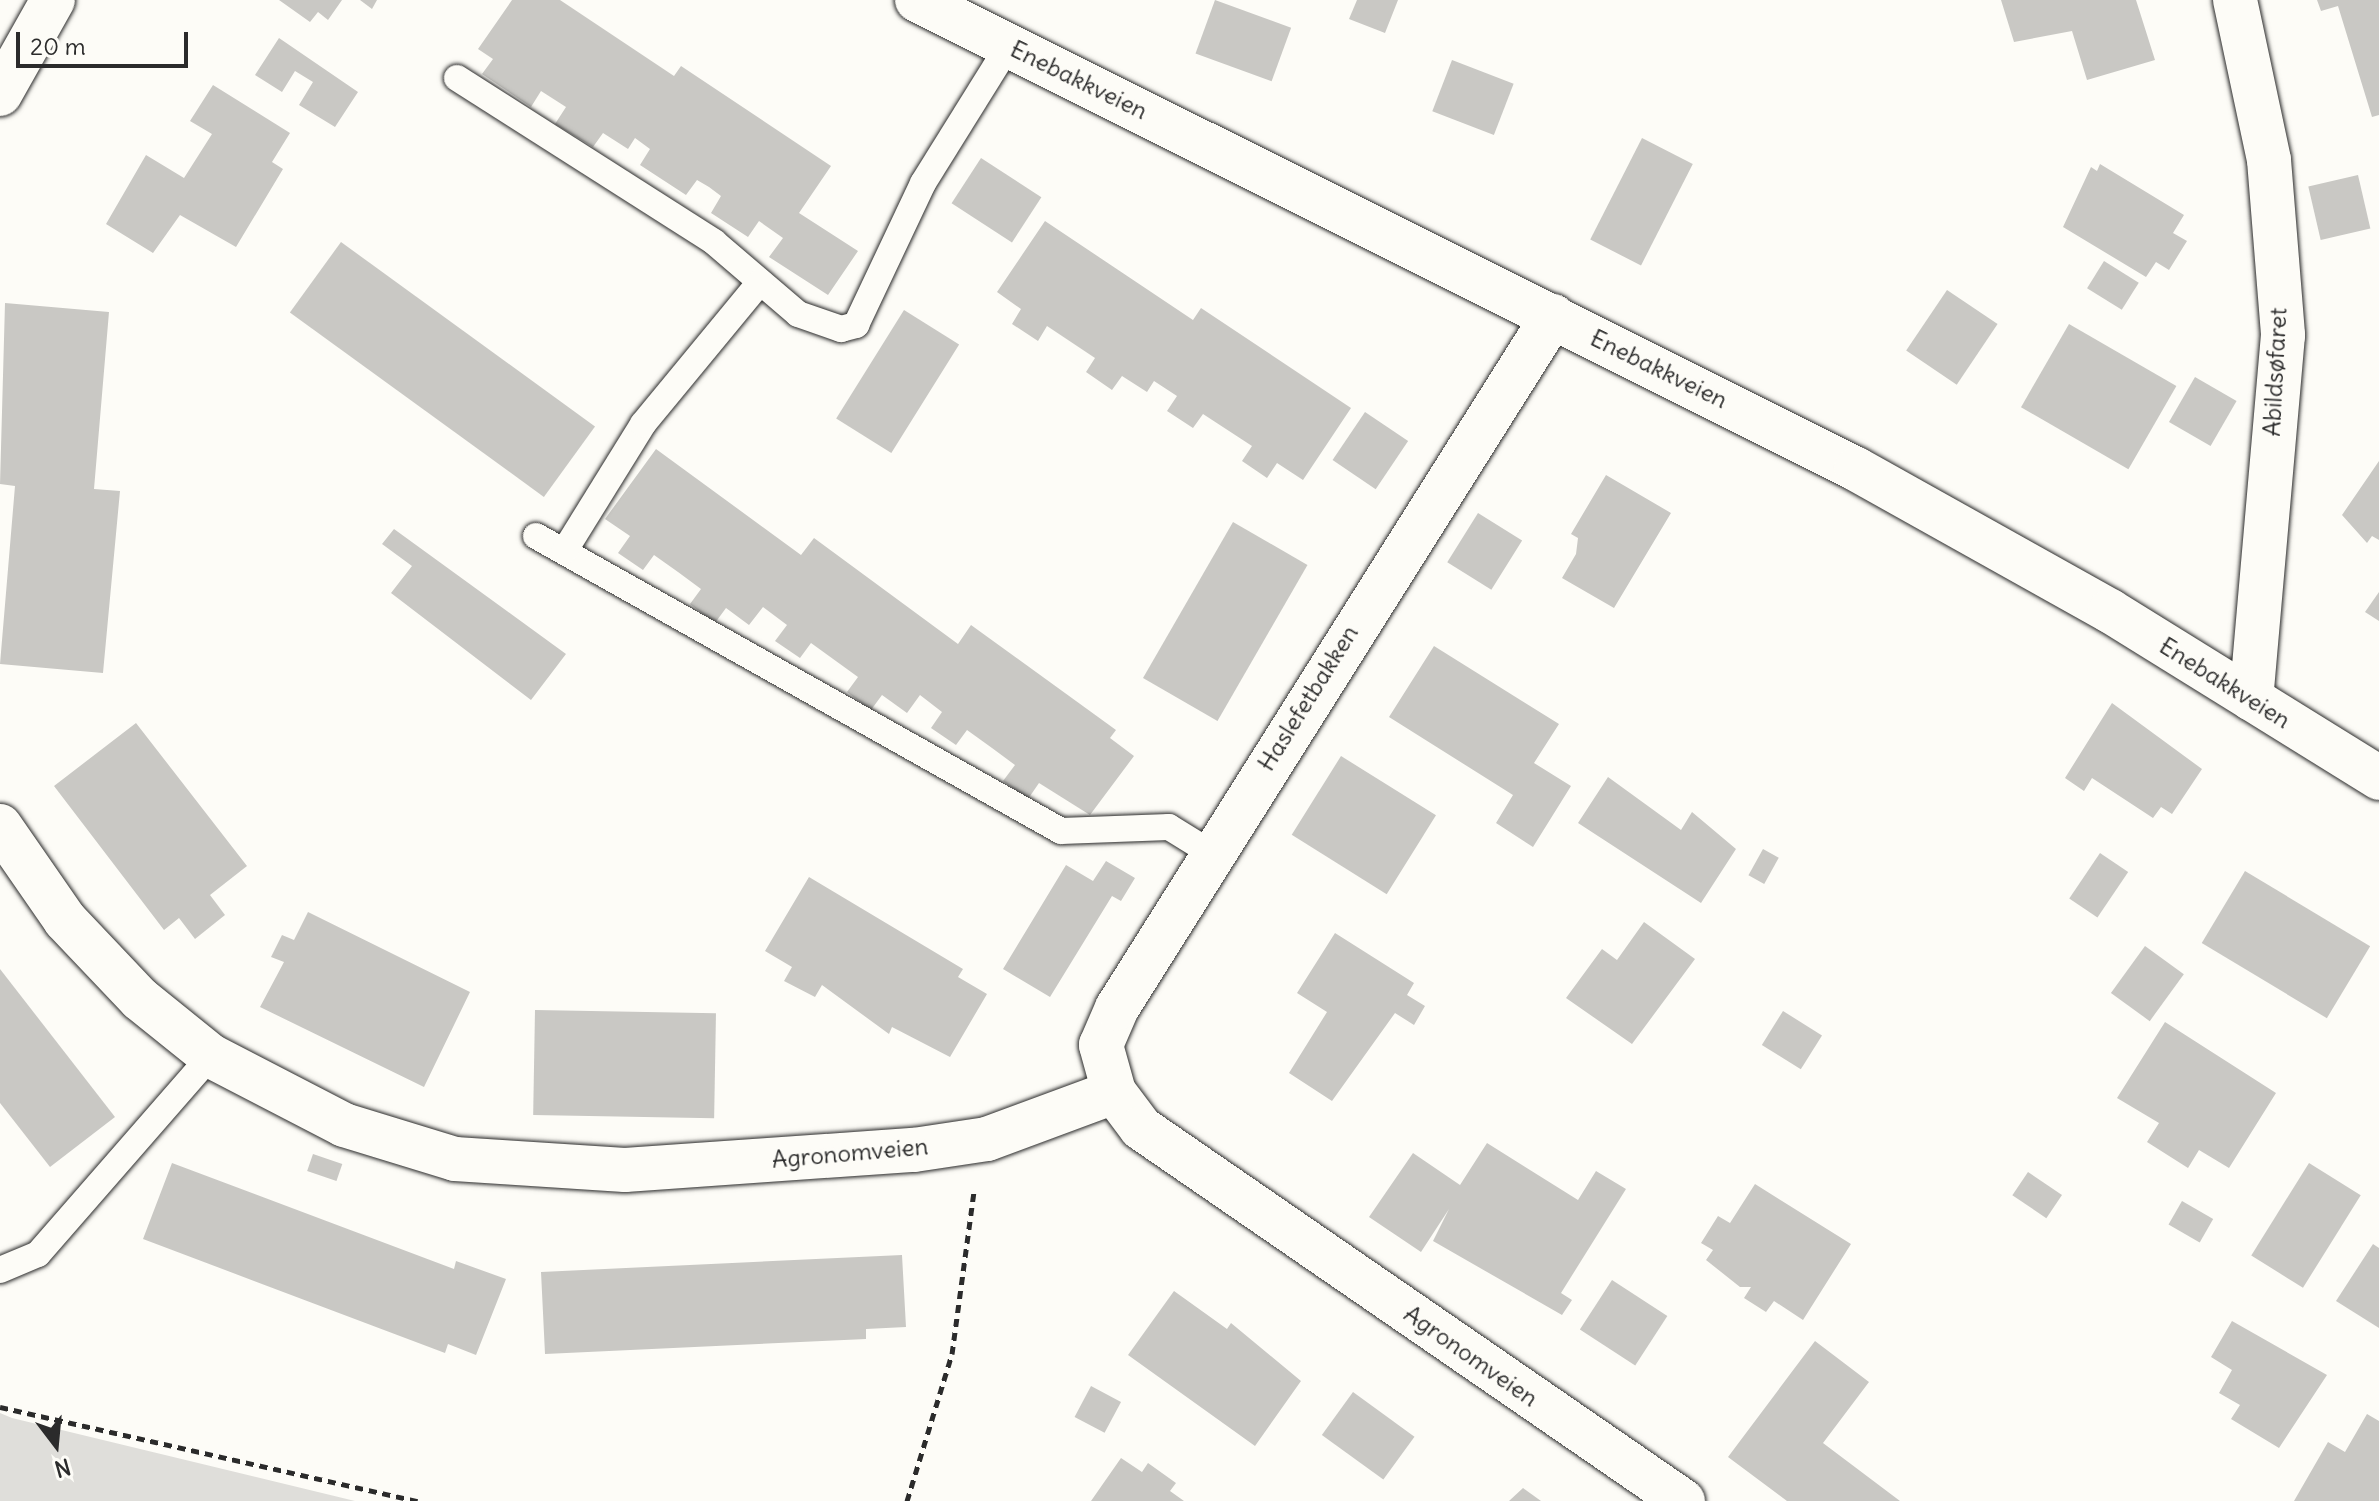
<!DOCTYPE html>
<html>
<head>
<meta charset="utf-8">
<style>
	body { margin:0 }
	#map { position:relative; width:2379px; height:1501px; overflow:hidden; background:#fdfcf7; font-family:Delius,sans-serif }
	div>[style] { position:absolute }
	.green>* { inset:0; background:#dfdeda }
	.building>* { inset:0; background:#c9c8c4; transform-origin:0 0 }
	.path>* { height:5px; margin-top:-2.5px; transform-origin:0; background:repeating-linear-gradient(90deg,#2b2b2b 0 8px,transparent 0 14px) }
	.roads { filter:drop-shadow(0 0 2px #2b2b2b) drop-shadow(0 0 2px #2b2b2b) }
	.lane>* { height:26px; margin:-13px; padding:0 13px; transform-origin:13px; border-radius:13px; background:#fdfcf7 }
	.street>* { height:44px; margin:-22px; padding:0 22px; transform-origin:22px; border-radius:22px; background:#fdfcf7 }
	.secondary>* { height:44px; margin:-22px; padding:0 22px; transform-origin:22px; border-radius:22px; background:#fdfcf7 }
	span { translate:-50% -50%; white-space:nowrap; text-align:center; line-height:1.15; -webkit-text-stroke:6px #fdfcf7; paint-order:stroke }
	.street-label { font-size:24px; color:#2b2b2b }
	.north { position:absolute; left:16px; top:1405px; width:80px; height:80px; -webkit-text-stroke:6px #fdfcf7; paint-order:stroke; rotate:164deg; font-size:22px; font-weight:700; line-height:32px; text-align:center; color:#2b2b2b }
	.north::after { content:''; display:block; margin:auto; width:28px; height:36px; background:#2b2b2b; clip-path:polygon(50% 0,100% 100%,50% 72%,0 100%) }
	.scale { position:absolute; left:16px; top:32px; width:172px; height:36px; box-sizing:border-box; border:4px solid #2b2b2b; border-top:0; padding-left:10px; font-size:24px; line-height:28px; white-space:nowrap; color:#2b2b2b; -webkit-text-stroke:6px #fdfcf7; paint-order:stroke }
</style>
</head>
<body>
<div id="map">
	<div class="green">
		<div style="clip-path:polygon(0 1413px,12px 1418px,355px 1501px,0 1501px)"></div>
	</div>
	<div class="building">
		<div style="clip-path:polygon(279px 0,342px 0,328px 20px,318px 12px,310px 22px)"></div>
		<div style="clip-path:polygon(360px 0,377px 0,372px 9px)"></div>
		<div style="clip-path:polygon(512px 0,560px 0,674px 76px,681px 66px,831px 166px,799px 213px,858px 251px,828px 295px,769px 257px,783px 238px,759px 221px,748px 237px,711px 213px,721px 196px,709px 187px,697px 180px,686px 195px,640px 165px,650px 149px,635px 138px,628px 149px,603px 133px,593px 147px,555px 124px,566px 107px,541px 91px,531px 107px,482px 74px,493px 59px,478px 49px)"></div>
		<div style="left:1215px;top:0;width:81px;height:57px;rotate:20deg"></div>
		<div style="clip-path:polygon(1357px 0,1398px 0,1385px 33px,1349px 19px)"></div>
		<div style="clip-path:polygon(2001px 0,2136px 0,2155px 60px,2087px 80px,2072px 31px,2014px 42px)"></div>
		<div style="clip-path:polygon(2317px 0,2379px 0,2379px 115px,2372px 117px,2338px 6px,2321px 11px)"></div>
		<div style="clip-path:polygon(279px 38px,358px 92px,335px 127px,299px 105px,313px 82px,295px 71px,282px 92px,255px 75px)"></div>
		<div style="left:1452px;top:60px;width:66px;height:55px;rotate:21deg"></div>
		<div style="clip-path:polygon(213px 85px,290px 133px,272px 162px,283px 169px,236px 247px,180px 215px,153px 253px,106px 224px,146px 155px,184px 178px,212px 134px,190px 121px)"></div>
		<div style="left:1642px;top:138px;width:57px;height:114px;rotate:27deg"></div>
		<div style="left:981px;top:158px;width:72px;height:54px;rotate:33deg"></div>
		<div style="clip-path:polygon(2100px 164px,2184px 215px,2173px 233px,2187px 241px,2169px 270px,2156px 262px,2146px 277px,2063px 227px,2091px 167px,2097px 171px)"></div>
		<div style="left:2358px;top:175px;width:55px;height:51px;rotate:77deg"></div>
		<div style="clip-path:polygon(1045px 221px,1193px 320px,1201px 308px,1351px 408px,1303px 480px,1277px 463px,1267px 478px,1242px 461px,1252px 446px,1203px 414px,1193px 428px,1167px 411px,1177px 396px,1154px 381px,1147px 392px,1122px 376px,1112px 390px,1086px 372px,1095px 358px,1047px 326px,1038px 341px,1012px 324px,1021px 309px,997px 292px)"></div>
		<div style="left:341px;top:242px;width:314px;height:87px;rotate:36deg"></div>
		<div style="left:2104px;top:261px;width:41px;height:32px;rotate:32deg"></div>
		<div style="left:1947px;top:290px;width:61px;height:73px;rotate:34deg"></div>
		<div style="clip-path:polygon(5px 303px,109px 312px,94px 489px,120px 491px,103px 673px,0 664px,15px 486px,0 484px)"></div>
		<div style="left:904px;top:310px;width:65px;height:128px;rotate:32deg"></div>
		<div style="left:2069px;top:324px;width:124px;height:96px;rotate:30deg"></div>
		<div style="left:2195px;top:377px;width:48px;height:52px;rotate:30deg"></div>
		<div style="left:1365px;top:412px;width:52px;height:58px;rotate:34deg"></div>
		<div style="clip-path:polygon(656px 449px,801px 555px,814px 538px,958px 644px,971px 625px,1116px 730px,1110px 738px,1134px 756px,1090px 815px,1039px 783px,1028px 799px,1003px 781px,1015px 765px,992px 748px,967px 730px,956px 745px,931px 728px,942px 712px,920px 695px,907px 713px,882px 695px,871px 710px,847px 692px,858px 677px,811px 643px,800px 658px,775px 641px,787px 625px,763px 607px,749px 625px,726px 608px,715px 623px,690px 604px,701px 589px,678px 572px,654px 555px,643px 570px,618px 553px,630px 536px,605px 519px)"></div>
		<div style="clip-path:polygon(2379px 461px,2379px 540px,2372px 536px,2367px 543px,2342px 515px)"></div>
		<div style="clip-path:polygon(1606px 475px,1671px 513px,1614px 608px,1562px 578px,1576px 554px,1578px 538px,1571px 534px)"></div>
		<div style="left:1478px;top:513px;width:52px;height:58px;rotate:32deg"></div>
		<div style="left:1233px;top:522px;width:86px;height:180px;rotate:30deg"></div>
		<div style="clip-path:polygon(394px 529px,566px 654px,531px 700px,391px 593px,412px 566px,382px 544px)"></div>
		<div style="clip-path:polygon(2379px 592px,2379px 621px,2365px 612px)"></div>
		<div style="clip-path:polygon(1434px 646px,1559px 724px,1534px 763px,1571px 786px,1533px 847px,1496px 823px,1513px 795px,1389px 717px)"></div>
		<div style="clip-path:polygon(2112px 703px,2202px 769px,2172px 814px,2161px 807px,2153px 818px,2092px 778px,2084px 791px,2065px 778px)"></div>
		<div style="clip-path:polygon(136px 723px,247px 866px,210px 895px,225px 915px,195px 939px,179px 918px,164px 930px,54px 786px)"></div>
		<div style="left:1341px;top:756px;width:112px;height:93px;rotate:32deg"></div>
		<div style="clip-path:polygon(1608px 777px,1681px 830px,1692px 812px,1736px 849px,1701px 903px,1578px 823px)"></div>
		<div style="left:1763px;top:849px;width:18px;height:30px;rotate:29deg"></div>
		<div style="left:2100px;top:853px;width:34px;height:55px;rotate:34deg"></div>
		<div style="clip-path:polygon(1106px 861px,1135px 878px,1121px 901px,1112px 896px,1050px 997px,1003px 969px,1066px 865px,1093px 881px)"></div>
		<div style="left:2245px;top:871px;width:146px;height:84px;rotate:31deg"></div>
		<div style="clip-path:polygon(809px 877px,963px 969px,958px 977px,987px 994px,950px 1057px,892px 1027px,889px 1034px,822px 985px,815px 997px,784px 981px,792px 967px,765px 951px)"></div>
		<div style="clip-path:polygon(308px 912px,470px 992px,424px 1087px,260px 1007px,284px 962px,271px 957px,282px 935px,294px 940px)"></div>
		<div style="clip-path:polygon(1644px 922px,1695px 959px,1632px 1044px,1566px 998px,1602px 949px,1617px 960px)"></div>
		<div style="clip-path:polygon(1335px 933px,1414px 983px,1407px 995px,1425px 1006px,1414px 1025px,1395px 1013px,1332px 1101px,1289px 1073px,1327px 1012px,1297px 993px)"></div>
		<div style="left:2145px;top:946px;width:48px;height:58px;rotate:36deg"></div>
		<div style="clip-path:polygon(0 969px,115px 1117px,50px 1167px,0 1103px)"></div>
		<div style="left:535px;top:1010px;width:181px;height:105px;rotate:1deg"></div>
		<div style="left:1783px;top:1011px;width:46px;height:40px;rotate:32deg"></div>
		<div style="clip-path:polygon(2165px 1022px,2276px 1093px,2229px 1168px,2199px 1150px,2188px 1168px,2147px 1142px,2159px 1123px,2117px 1098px)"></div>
		<div style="clip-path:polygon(1487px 1143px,1578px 1200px,1596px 1171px,1626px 1189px,1561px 1293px,1572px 1300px,1562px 1315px,1433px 1241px,1449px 1209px,1421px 1252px,1369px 1217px,1413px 1153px,1460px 1185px)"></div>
		<div style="left:313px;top:1154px;width:31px;height:18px;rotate:19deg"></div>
		<div style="clip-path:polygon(172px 1163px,454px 1269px,456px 1261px,506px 1279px,476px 1355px,448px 1344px,445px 1353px,143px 1239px)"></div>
		<div style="left:2309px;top:1163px;width:61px;height:109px;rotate:32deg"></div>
		<div style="left:2028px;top:1172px;width:41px;height:28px;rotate:34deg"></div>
		<div style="clip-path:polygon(1755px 1184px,1851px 1244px,1803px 1320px,1774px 1301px,1766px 1312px,1744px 1298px,1751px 1287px,1740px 1287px,1706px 1260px,1713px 1250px,1701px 1243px,1718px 1216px,1730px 1223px)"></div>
		<div style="left:2182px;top:1201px;width:36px;height:27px;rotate:30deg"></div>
		<div style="clip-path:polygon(2373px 1244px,2379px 1248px,2379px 1328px,2336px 1301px)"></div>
		<div style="clip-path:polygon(902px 1255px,906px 1327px,866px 1329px,866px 1339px,545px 1354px,541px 1272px)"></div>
		<div style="left:1612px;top:1280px;width:66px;height:59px;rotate:33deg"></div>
		<div style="clip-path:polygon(1174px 1291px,1227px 1329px,1231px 1323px,1301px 1381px,1255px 1446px,1128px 1355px)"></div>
		<div style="clip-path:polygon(2232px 1321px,2327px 1375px,2279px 1448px,2231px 1419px,2240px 1405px,2219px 1393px,2232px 1370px,2211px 1357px)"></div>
		<div style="clip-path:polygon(1815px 1341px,1869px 1382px,1823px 1443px,1900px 1501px,1787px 1501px,1728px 1457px)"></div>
		<div style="left:1091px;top:1386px;width:34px;height:35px;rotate:28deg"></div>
		<div style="left:1353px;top:1392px;width:76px;height:53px;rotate:36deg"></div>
		<div style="clip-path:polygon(2367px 1414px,2379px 1421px,2379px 1501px,2294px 1501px,2328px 1442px,2345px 1452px)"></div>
		<div style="clip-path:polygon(1121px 1458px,1142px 1472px,1148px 1463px,1176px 1483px,1170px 1491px,1184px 1501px,1091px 1501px)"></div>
		<div style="clip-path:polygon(1523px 1488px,1541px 1501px,1509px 1501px)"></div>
	</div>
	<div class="path">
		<div style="left:0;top:1407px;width:428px;rotate:12.7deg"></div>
		<div style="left:907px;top:1501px;width:154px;rotate:-73deg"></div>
		<div style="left:952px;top:1354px;width:164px;rotate:-82.3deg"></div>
	</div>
	<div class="roads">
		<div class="lane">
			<div style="left:457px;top:78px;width:305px;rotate:32.5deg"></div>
			<div style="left:714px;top:242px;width:111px;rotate:40.6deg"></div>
			<div style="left:798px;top:314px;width:46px;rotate:19.2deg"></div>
			<div style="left:841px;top:329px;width:16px;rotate:-15deg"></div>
			<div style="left:856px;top:325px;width:157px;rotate:-64.7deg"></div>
			<div style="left:923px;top:183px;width:163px;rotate:-58.1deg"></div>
			<div style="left:536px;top:536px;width:602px;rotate:29.33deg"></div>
			<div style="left:1061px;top:831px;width:108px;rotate:-2.1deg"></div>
			<div style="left:1169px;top:827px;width:49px;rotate:31.8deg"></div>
			<div style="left:565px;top:550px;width:148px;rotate:-58.2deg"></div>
			<div style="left:643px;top:424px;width:184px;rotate:-50.5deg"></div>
			<div style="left:0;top:1270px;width:41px;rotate:-22.8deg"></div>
			<div style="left:38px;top:1254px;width:263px;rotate:-48.9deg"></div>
		</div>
		<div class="street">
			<div style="left:2235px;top:0;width:164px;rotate:78deg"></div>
			<div style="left:2269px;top:160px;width:176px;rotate:85.4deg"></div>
			<div style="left:2283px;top:335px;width:365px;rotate:95deg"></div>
			<div style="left:0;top:94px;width:108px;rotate:-60.6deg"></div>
			<div style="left:0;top:826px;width:114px;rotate:55.3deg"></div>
			<div style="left:65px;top:920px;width:109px;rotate:46.5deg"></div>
			<div style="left:140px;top:999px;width:91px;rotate:38.8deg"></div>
			<div style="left:211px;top:1056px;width:150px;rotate:27.4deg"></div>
			<div style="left:344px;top:1125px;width:116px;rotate:17deg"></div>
			<div style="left:455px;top:1159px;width:170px;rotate:3.7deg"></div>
			<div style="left:625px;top:1170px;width:290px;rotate:-4deg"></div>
			<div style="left:914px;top:1150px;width:74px;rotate:-8.6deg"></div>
			<div style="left:987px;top:1139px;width:135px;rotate:-20.3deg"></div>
			<div style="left:1114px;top:1092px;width:45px;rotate:53.1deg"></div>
			<div style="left:1141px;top:1128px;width:658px;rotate:34.54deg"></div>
			<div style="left:1114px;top:1092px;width:49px;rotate:-105.5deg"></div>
			<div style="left:1101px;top:1045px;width:40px;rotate:-66.6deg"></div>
			<div style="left:1117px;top:1008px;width:818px;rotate:-57.79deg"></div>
		</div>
		<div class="secondary">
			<div style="left:917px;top:0;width:1050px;rotate:26.54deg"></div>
			<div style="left:1856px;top:469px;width:291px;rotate:29.2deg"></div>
			<div style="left:2110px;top:611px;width:317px;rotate:31.8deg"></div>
		</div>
	</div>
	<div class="street-label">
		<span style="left:1079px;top:80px;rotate:26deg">Enebakkveien</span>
		<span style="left:1659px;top:369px;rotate:26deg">Enebakkveien</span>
		<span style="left:2275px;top:372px;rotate:-87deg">Abildsøfaret</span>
		<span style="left:2225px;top:683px;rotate:32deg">Enebakkveien</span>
		<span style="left:1308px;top:698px;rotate:-58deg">Haslefetbakken</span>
		<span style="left:850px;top:1153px;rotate:-5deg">Agronomveien</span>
		<span style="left:1471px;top:1356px;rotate:35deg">Agronomveien</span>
	</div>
	<div class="north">N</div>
	<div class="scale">20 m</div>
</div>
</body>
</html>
